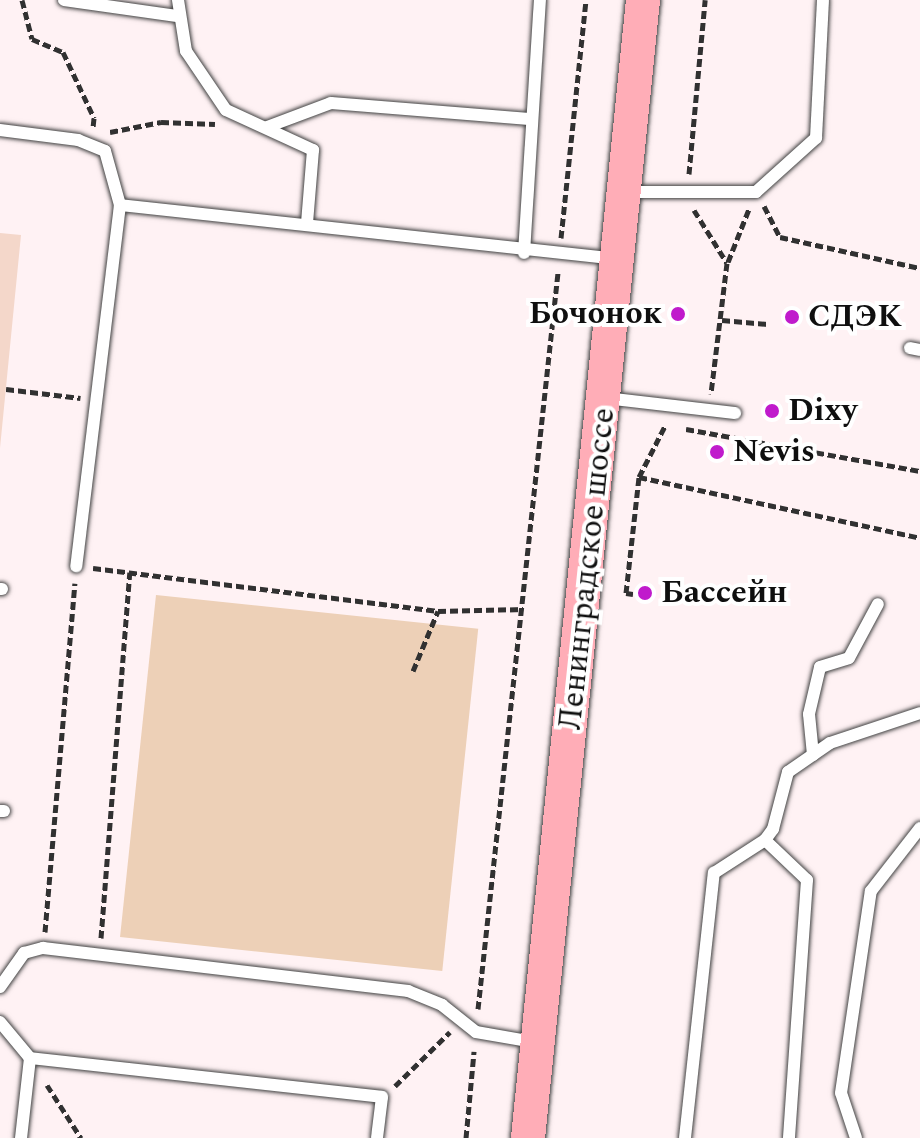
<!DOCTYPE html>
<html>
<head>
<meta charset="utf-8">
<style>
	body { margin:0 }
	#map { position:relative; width:920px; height:1138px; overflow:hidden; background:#fff2f4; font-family:Spectral,serif }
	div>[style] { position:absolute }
	.green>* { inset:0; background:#edd0b7; transform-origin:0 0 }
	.pitch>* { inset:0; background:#f4d7ca }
	.path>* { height:5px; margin-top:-2.5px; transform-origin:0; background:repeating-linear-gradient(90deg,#313131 0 8px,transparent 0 12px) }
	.roads { filter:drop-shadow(0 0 2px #424242) drop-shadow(0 0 2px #424242) }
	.lane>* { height:12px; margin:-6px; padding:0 6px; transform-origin:6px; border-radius:6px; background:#fff }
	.secondary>* { height:34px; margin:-17px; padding:0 17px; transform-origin:17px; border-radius:17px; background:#ffadb7 }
	.dots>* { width:22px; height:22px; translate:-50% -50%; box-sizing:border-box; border:4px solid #fff; border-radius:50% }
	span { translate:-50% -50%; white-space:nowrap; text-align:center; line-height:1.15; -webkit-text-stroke:8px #fff; paint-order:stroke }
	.poi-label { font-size:32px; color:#0f0f0f; font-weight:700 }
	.right { translate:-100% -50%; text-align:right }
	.left { translate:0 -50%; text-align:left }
	.street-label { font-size:32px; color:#0f0f0f }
</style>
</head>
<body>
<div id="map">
	<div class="green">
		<div style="left:156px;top:595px;width:324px;height:344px;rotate:6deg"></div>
	</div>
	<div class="pitch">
		<div style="clip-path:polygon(0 233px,21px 235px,0 448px)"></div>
	</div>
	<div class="path">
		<div style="left:22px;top:0;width:40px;rotate:75.6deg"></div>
		<div style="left:32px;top:39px;width:34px;rotate:23deg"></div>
		<div style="left:63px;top:52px;width:73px;rotate:64.8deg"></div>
		<div style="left:94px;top:118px;width:10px;rotate:96deg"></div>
		<div style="left:110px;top:132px;width:52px;rotate:-11.1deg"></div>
		<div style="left:161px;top:122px;width:54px;rotate:2.1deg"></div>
		<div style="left:689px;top:174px;width:175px;rotate:-84.7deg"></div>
		<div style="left:764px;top:206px;width:35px;rotate:63deg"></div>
		<div style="left:780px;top:237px;width:143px;rotate:12.5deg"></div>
		<div style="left:694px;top:210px;width:62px;rotate:58.1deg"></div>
		<div style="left:727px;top:263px;width:132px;rotate:97deg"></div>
		<div style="left:561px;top:238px;width:239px;rotate:-84deg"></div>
		<div style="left:728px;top:262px;width:57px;rotate:-68.4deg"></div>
		<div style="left:722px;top:320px;width:46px;rotate:5deg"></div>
		<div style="left:6px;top:389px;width:75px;rotate:6.9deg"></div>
		<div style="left:686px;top:429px;width:238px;rotate:10.2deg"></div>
		<div style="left:639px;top:477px;width:288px;rotate:12.2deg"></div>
		<div style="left:93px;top:568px;width:348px;rotate:7.1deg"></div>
		<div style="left:438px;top:611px;width:85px;rotate:-1.3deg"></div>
		<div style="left:633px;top:594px;width:7px;rotate:-172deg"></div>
		<div style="left:626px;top:593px;width:117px;rotate:-83.6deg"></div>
		<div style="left:639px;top:477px;width:59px;rotate:-63deg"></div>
		<div style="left:413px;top:671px;width:65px;rotate:-67.4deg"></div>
		<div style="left:45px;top:932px;width:350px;rotate:-85.1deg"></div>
		<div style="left:101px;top:938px;width:367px;rotate:-85.5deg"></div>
		<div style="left:478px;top:1009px;width:741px;rotate:-83.8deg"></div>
		<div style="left:47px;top:1085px;width:63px;rotate:57.3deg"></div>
		<div style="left:395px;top:1086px;width:77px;rotate:-44.5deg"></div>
		<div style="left:466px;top:1138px;width:87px;rotate:-84.7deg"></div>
	</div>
	<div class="roads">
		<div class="lane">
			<div style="left:64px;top:0;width:114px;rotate:8.1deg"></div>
			<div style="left:178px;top:0;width:52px;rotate:81.1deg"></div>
			<div style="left:186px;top:51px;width:71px;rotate:55.9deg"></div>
			<div style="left:226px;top:110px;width:96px;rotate:24.7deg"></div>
			<div style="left:313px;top:150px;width:73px;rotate:94.7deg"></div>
			<div style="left:267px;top:127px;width:68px;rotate:-20.6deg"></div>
			<div style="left:331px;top:103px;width:199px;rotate:4.6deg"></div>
			<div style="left:0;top:130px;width:79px;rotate:7.3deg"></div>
			<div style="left:78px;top:140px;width:29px;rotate:22deg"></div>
			<div style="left:105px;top:151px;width:56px;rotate:74.5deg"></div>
			<div style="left:120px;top:205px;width:364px;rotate:96.9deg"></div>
			<div style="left:626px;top:192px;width:130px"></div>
			<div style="left:756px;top:192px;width:81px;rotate:-42deg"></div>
			<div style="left:816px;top:138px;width:138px;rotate:-87.1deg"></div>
			<div style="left:120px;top:205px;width:497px;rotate:6.2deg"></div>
			<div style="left:524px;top:253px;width:254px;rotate:-86.4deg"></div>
			<div style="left:910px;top:348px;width:10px;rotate:11deg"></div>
			<div style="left:605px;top:398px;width:131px;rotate:6.6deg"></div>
			<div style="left:0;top:589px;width:2px"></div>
			<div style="left:813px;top:755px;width:41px;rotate:-95.6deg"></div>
			<div style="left:809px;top:714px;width:48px;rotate:-76.8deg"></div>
			<div style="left:820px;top:667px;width:30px;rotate:-17deg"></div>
			<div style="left:849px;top:658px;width:61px;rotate:-61.8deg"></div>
			<div style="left:0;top:811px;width:4px"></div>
			<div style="left:765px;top:840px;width:58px;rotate:43.6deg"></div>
			<div style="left:807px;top:880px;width:259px;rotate:94deg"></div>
			<div style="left:0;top:987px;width:42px;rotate:-54.8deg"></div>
			<div style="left:24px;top:953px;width:20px;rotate:-15deg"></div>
			<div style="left:43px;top:948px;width:368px;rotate:6.7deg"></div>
			<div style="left:408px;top:991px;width:37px;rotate:22deg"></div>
			<div style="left:442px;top:1005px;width:43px;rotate:38.5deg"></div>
			<div style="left:476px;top:1032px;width:59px;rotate:9.8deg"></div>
			<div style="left:0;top:1022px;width:47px;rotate:50.2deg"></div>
			<div style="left:30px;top:1058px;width:81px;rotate:96.4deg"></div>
			<div style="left:30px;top:1058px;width:354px;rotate:6.3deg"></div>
			<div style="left:382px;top:1097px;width:41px;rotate:97deg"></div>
			<div style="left:685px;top:1138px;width:267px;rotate:-83.8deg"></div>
			<div style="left:714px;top:873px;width:61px;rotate:-32.9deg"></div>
			<div style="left:765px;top:840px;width:14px;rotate:-54deg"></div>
			<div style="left:773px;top:829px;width:59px;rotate:-75.3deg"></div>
			<div style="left:788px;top:772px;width:51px;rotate:-34.6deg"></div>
			<div style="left:830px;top:743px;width:95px;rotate:-18.4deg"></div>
			<div style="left:856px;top:1138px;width:47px;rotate:-108.4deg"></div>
			<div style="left:841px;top:1093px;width:204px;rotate:-81.6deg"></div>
			<div style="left:871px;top:891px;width:80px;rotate:-52.1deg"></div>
		</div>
		<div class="secondary">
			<div style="left:528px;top:1138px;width:1144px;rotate:-84.23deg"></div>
		</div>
	</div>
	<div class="dots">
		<div style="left:678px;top:314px;background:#c01bcc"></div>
		<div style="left:792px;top:317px;background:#c01bcc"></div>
		<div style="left:772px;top:411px;background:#c01bcc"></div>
		<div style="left:717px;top:452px;background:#c01bcc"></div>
		<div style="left:645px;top:593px;background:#c01bcc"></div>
	</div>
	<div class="poi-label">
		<span class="right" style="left:662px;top:314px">Бочонок</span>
		<span class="left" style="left:808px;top:317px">СДЭК</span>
		<span class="left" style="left:788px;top:411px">Dixy</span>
		<span class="left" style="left:733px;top:452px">Nevis</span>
		<span class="left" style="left:661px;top:593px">Бассейн</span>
	</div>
	<div class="street-label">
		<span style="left:588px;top:569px;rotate:-84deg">Ленинградское шоссе</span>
	</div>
</div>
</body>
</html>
